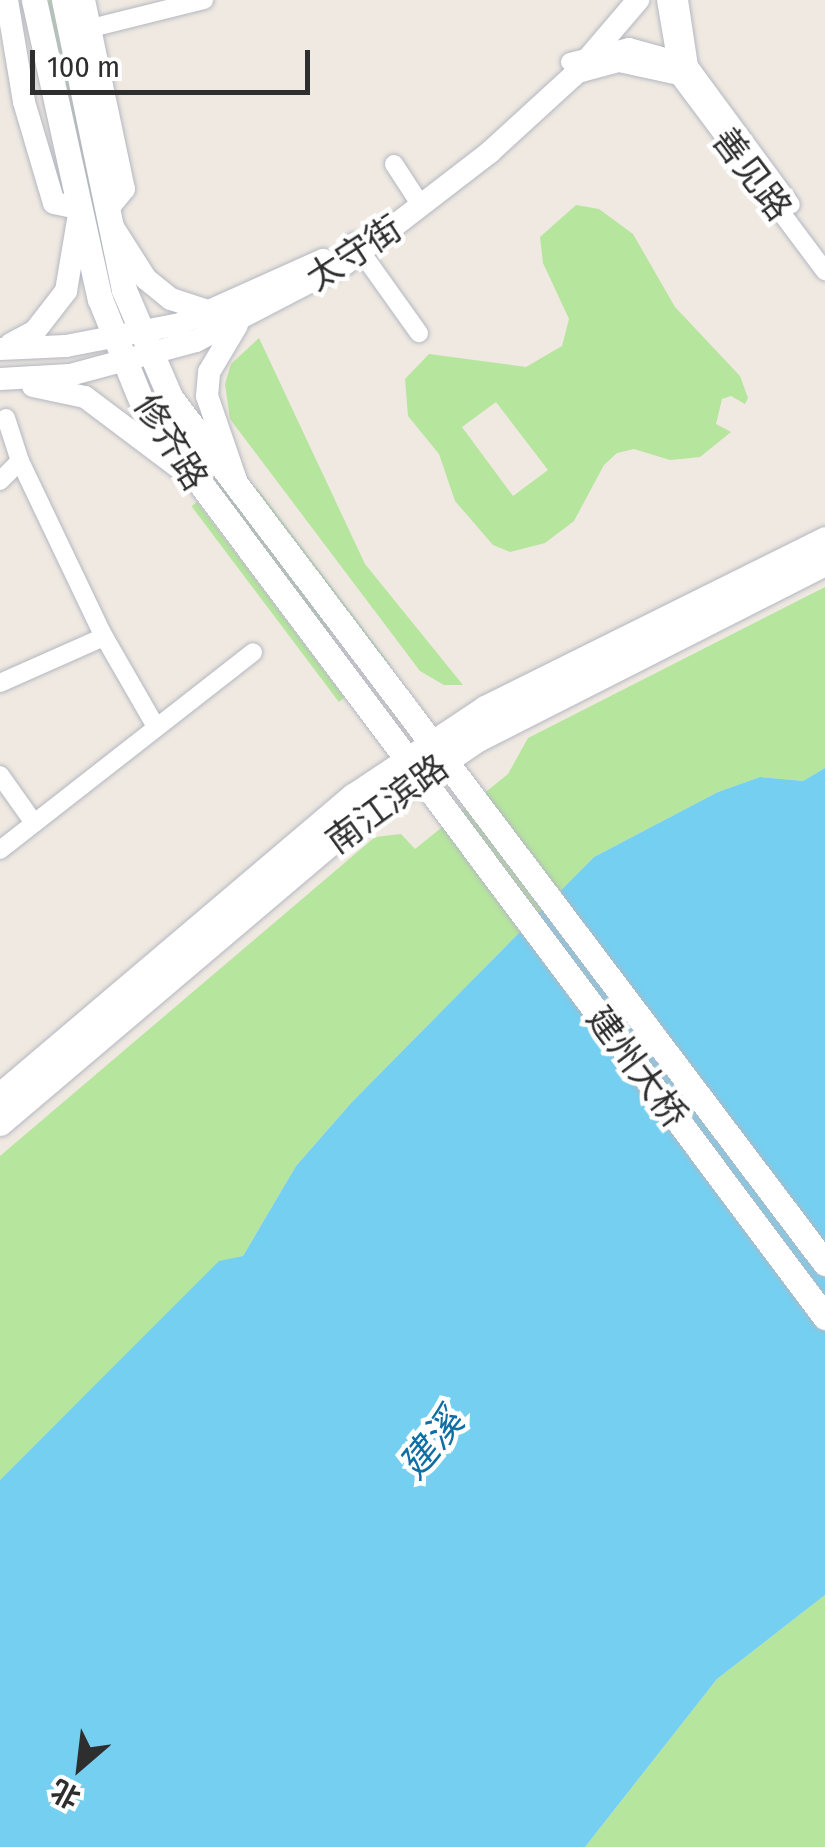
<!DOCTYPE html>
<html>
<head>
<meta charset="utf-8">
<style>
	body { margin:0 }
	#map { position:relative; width:825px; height:1847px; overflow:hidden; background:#efe9e1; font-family:"Fira Sans Condensed","Noto Sans SC",sans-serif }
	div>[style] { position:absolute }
	.green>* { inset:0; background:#b6e59e; transform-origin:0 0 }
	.water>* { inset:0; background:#75cff0 }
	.roads { filter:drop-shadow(0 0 2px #b4b7c1) drop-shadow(0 0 2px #b4b7c1) }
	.minor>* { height:18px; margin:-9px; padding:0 9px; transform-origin:9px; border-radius:9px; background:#fff }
	.tertiary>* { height:22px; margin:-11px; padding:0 11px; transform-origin:11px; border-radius:11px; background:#fff }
	.secondary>* { height:25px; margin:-12.5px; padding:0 12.5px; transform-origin:12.5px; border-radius:12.5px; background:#fff }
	span { translate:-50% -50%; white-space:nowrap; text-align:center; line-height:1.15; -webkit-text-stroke:9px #fff; paint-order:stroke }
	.street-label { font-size:35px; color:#2e2e2e }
	.water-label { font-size:38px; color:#0d6fa3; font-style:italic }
	.north { position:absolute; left:30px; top:1717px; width:100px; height:100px; -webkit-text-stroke:8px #fff; paint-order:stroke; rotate:208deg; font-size:28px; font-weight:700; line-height:40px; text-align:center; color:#2e2e2e }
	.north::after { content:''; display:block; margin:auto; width:35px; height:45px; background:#2e2e2e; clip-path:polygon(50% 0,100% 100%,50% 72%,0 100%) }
	.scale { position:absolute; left:30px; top:50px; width:280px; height:45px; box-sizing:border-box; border:5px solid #2e2e2e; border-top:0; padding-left:12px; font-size:30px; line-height:35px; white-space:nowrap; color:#2e2e2e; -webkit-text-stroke:8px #fff; paint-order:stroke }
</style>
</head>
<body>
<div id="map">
	<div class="green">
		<div style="clip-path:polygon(44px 0,54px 0,105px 252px,97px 253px)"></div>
		<div style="clip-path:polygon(evenodd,576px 205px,599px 209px,633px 234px,675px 307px,740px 376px,748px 398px,745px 404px,731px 396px,722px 399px,716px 424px,731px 432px,700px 457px,670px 460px,634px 449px,617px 453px,604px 465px,574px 521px,545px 543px,510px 552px,493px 545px,455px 501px,439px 454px,408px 416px,405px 379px,429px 354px,526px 367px,562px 346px,569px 319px,543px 263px,540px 237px,576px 205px,496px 402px,548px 470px,513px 496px,462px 427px,496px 402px)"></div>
		<div style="clip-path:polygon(259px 338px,365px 564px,463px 685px,444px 685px,420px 671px,230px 419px,225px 384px,231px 364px)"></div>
		<div style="clip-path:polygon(196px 452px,332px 630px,324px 636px,189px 457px)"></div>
		<div style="left:257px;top:488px;width:222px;height:8px;rotate:53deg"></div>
		<div style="left:197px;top:502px;width:245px;height:7px;rotate:53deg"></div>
		<div style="clip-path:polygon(825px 587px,825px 768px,803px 781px,760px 777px,718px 792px,594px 857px,352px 1102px,296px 1166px,243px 1256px,219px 1262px,0 1480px,0 1156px,375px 837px,401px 834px,415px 849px,508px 774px,528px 738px)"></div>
		<div style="clip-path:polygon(825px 1595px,825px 1847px,585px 1847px,717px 1679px)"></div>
	</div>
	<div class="water">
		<div style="clip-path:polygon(825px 768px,825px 1595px,717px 1679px,585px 1847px,0 1847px,0 1480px,219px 1261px,243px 1256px,296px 1166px,352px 1102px,594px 857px,718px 792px,760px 777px,803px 781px)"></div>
	</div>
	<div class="roads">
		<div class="minor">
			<div style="left:666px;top:0;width:77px;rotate:80.3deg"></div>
			<div style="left:679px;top:76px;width:244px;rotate:53.2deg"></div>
			<div style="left:679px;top:0;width:67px;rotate:81.4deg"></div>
			<div style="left:689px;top:66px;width:172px;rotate:53.7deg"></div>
			<div style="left:79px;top:31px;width:129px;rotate:-13.9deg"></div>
			<div style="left:570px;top:62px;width:61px;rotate:-14.3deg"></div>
			<div style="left:629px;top:47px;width:53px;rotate:15.4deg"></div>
			<div style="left:574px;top:75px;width:47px;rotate:-14.9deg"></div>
			<div style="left:619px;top:63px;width:61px;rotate:12.2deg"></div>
			<div style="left:394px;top:164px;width:51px;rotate:56.9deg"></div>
			<div style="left:354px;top:242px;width:112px;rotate:54.5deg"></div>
			<div style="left:6px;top:418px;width:45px;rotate:72deg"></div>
			<div style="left:20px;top:461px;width:191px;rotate:64.5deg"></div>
			<div style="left:102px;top:633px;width:108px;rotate:60.1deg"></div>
			<div style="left:0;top:481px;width:28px;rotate:-45deg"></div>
			<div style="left:0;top:683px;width:114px;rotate:-23.9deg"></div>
			<div style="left:0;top:775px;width:59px;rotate:54.7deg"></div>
			<div style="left:0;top:850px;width:321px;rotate:-38deg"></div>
		</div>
		<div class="tertiary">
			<div style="left:7px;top:0;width:103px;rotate:80.5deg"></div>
			<div style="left:24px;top:102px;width:105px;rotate:73.5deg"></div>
			<div style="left:54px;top:203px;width:24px;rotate:12deg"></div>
			<div style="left:84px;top:0;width:193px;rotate:78.1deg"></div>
			<div style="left:124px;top:189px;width:25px;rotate:130deg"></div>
			<div style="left:111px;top:224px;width:65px;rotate:57.5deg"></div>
			<div style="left:146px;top:279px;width:32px;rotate:39deg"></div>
			<div style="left:171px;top:299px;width:45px;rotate:18deg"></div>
			<div style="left:11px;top:344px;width:27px;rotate:-28deg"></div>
			<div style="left:35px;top:331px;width:51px;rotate:-52.2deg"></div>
			<div style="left:66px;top:291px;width:78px;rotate:-80.4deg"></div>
			<div style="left:0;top:349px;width:66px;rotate:-2.6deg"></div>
			<div style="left:66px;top:346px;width:116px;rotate:-10.9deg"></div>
			<div style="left:180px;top:324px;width:157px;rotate:-24.1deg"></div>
			<div style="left:0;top:379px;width:70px;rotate:-3.3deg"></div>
			<div style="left:70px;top:375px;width:131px;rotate:-15.1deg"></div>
			<div style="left:196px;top:341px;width:169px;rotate:-27.5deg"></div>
			<div style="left:346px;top:263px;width:182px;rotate:-37.6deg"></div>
			<div style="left:490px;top:152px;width:114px;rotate:-42.5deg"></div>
			<div style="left:574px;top:75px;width:99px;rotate:-49.5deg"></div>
			<div style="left:33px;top:386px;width:53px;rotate:11.9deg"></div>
			<div style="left:85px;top:397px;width:131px;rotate:37deg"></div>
			<div style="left:236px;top:480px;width:89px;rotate:-109deg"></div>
			<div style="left:207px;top:396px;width:24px;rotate:-85deg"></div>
			<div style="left:209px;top:372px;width:55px;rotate:-59.2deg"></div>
		</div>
		<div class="secondary">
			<div style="left:34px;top:0;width:306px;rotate:77.6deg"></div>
			<div style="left:100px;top:299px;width:118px;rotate:68deg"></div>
			<div style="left:144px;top:408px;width:1136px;rotate:53.16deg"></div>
			<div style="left:64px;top:0;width:296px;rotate:78.3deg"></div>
			<div style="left:124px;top:290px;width:116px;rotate:66.7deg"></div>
			<div style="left:170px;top:397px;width:1086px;rotate:52.9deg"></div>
			<div style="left:0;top:1095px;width:463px;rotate:-40.3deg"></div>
			<div style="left:353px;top:796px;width:159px;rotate:-33.7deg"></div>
			<div style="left:485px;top:708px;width:380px;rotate:-26.4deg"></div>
			<div style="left:0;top:1123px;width:458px;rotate:-40.3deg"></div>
			<div style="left:349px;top:827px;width:154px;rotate:-34.4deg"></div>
			<div style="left:476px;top:740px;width:391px;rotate:-26.9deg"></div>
		</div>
	</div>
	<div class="street-label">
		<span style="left:752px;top:174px;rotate:53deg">善见路</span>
		<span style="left:354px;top:253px;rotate:-33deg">太守街</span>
		<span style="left:171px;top:442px;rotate:58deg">修齐路</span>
		<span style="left:387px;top:804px;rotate:-36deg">南江滨路</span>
		<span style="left:637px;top:1067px;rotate:53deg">建州大桥</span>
	</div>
	<div class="water-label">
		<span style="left:432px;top:1444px;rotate:-51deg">建溪</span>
	</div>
	<div class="north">北</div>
	<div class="scale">100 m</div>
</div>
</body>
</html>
